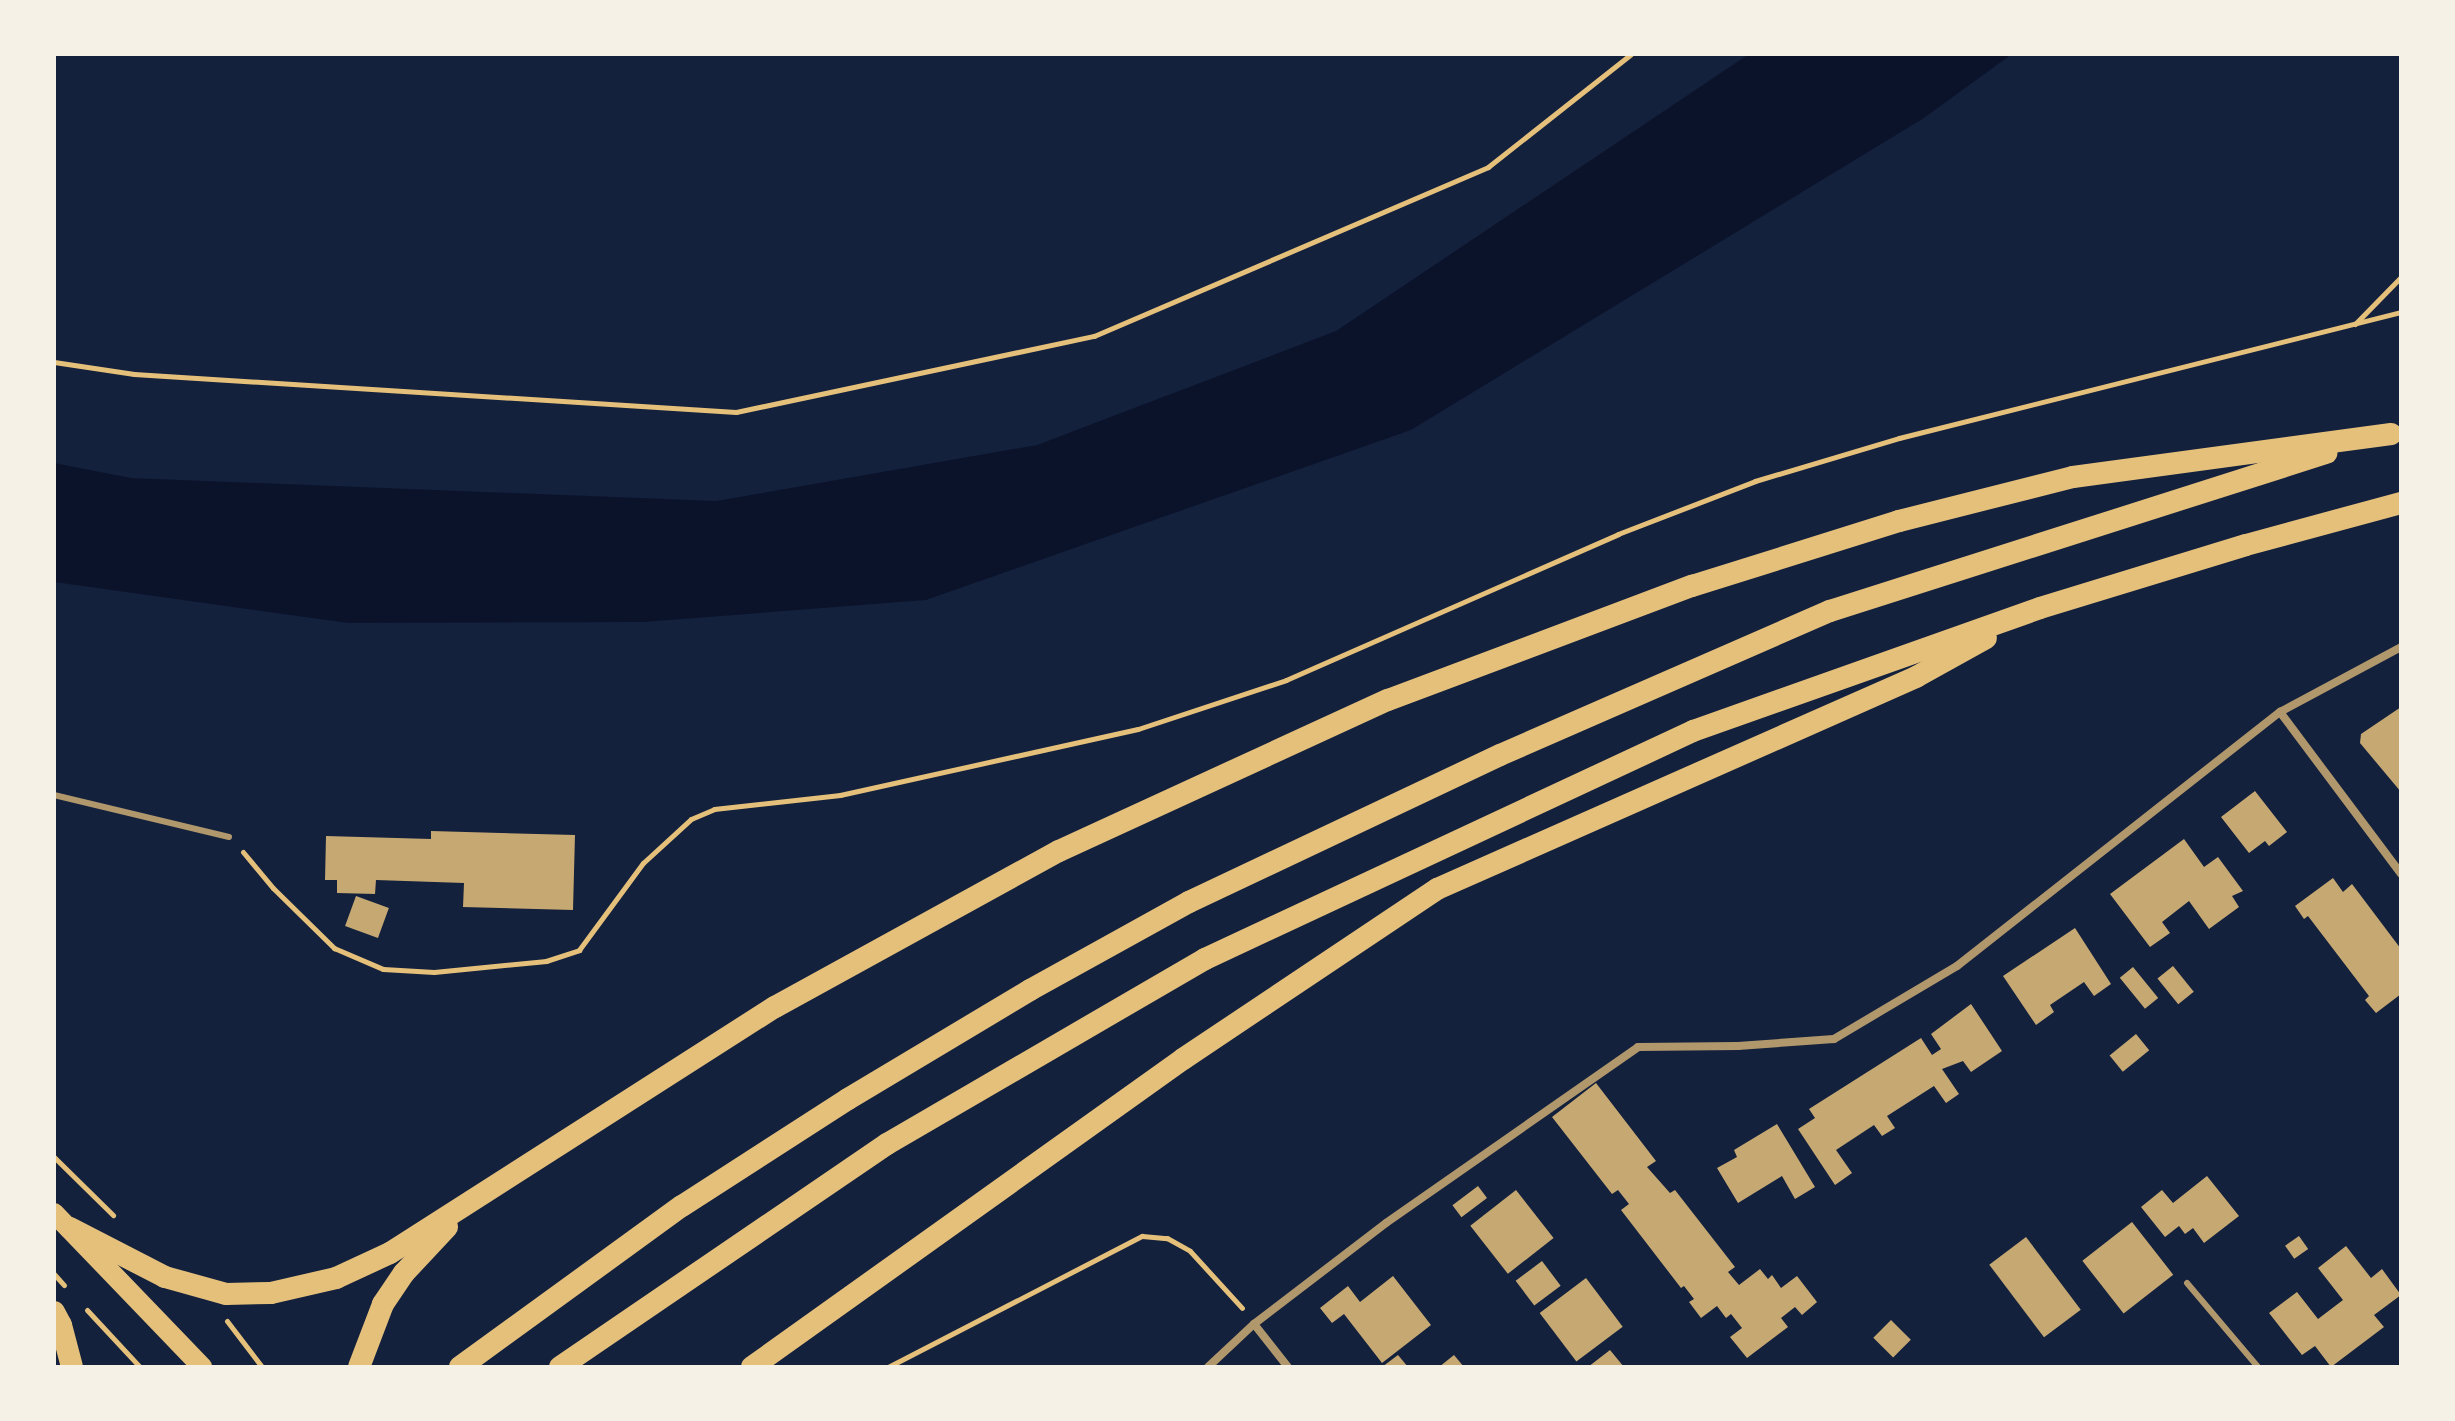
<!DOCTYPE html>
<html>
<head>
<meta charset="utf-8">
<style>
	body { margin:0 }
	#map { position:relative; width:2455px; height:1421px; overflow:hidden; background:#14213d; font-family:"Asap Condensed",sans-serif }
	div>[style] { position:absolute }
	.water>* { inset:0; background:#0b132b }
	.building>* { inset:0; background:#c6a872; transform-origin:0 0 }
	.path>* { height:5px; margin:-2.5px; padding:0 2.5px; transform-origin:2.5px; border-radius:2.5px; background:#e5c07b }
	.service>* { height:6px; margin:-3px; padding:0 3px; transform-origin:3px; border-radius:3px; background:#b1986c }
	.minor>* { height:8px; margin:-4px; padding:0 4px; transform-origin:4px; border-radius:4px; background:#b1986c }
	.primary>* { height:20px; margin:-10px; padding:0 10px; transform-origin:10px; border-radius:10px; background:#e5c07b }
	.trunk>* { height:22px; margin:-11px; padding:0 11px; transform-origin:11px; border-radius:11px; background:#e5c07b }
	span { translate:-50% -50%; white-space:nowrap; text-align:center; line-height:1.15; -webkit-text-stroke:6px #f6f1e7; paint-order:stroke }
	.frame { position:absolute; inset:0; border:56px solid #f6f1e7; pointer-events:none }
</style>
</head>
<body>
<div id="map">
	<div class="water">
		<div style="clip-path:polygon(1749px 54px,2012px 54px,1924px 118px,1411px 430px,926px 600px,644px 622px,348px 623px,54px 582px,54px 463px,131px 478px,716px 501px,1037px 445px,1336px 331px)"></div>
	</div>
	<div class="building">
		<div style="clip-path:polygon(2401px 707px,2401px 792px,2360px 743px,2361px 734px)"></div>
		<div style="clip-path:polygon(2255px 791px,2287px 832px,2269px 846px,2265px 841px,2249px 853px,2221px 817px)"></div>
		<div style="clip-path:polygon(431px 831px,575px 835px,573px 910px,463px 907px,464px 883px,376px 880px,375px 894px,337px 893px,337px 880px,325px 880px,326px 836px,431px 839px)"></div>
		<div style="clip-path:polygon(2184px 839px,2204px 867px,2218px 857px,2243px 891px,2232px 896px,2239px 907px,2209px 929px,2189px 901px,2162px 922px,2170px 933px,2150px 947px,2110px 894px)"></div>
		<div style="clip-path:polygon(2333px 878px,2343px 892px,2352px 884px,2401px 949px,2401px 994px,2376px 1013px,2365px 1000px,2369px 996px,2308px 916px,2304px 919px,2295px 906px)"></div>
		<div style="left:356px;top:896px;width:35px;height:32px;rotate:20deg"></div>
		<div style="clip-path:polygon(2075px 928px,2111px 984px,2094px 996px,2084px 982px,2050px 1005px,2054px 1012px,2036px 1025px,2003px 976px)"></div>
		<div style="left:2173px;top:966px;width:33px;height:20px;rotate:51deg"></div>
		<div style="left:2133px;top:967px;width:40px;height:17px;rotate:51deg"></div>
		<div style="clip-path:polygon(1971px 1004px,2002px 1051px,1971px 1072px,1963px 1061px,1942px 1069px,1959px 1094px,1946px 1103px,1934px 1086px,1887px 1116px,1895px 1128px,1882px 1136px,1874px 1125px,1836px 1150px,1852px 1173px,1835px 1185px,1798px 1129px,1815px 1118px,1809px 1109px,1921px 1038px,1932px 1055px,1941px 1049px,1931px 1034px)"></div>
		<div style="left:2136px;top:1034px;width:21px;height:34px;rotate:51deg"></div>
		<div style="clip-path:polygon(1596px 1083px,1656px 1161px,1647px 1167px,1670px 1193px,1675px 1190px,1735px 1267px,1728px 1272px,1739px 1285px,1760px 1269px,1768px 1279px,1772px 1275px,1781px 1288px,1797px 1276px,1817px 1302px,1802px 1315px,1795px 1307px,1781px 1318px,1788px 1327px,1747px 1358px,1730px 1337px,1742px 1328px,1731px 1314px,1726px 1318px,1717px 1306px,1701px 1318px,1689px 1302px,1694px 1299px,1684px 1286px,1681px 1288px,1621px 1210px,1629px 1204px,1618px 1190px,1612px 1194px,1552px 1117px)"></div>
		<div style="clip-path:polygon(1777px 1124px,1815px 1187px,1795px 1199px,1782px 1176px,1738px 1203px,1717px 1168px,1737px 1157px,1734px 1150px)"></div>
		<div style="clip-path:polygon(2207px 1176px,2239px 1216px,2204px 1243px,2193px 1228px,2185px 1234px,2179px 1226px,2165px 1237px,2141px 1207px,2162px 1190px,2173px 1203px)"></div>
		<div style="left:1478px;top:1186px;width:15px;height:32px;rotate:53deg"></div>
		<div style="left:1516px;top:1190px;width:61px;height:58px;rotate:52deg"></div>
		<div style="left:2132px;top:1222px;width:67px;height:63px;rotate:52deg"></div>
		<div style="left:2299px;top:1236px;width:16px;height:17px;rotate:55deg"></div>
		<div style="left:2026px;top:1237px;width:91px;height:46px;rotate:53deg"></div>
		<div style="clip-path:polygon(2346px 1246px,2371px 1278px,2382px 1269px,2401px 1295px,2374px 1315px,2384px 1327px,2331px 1367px,2315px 1346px,2302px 1355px,2269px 1313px,2297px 1292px,2318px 1319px,2343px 1300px,2318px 1268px)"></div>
		<div style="left:1542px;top:1261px;width:31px;height:33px;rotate:53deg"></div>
		<div style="clip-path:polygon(1393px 1276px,1431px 1325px,1382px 1363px,1344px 1314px,1332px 1323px,1320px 1308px,1348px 1286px,1360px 1302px)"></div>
		<div style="left:1586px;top:1278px;width:61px;height:58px;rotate:53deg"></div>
		<div style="left:1891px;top:1320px;width:28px;height:25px;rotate:45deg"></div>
		<div style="clip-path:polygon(1610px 1350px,1624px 1367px,1588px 1367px)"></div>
		<div style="clip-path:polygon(1398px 1355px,1408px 1367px,1382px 1367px)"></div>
		<div style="clip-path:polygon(1454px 1355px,1464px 1367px,1439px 1367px)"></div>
	</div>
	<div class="path">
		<div style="left:2355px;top:324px;width:66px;rotate:-45.6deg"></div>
		<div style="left:54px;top:362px;width:81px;rotate:8.5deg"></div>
		<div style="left:134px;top:374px;width:603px;rotate:3.61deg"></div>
		<div style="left:736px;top:412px;width:366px;rotate:-12deg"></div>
		<div style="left:1094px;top:336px;width:429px;rotate:-23.2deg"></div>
		<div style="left:1488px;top:167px;width:182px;rotate:-38.3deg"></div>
		<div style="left:243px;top:852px;width:47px;rotate:50.2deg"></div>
		<div style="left:273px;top:888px;width:86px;rotate:44.5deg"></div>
		<div style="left:334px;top:948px;width:53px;rotate:23.2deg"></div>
		<div style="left:383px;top:969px;width:51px;rotate:3.4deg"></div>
		<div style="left:434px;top:972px;width:113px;rotate:-5.6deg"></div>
		<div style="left:546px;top:961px;width:35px;rotate:-18deg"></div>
		<div style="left:579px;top:950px;width:108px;rotate:-53.7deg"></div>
		<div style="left:643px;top:863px;width:65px;rotate:-42.5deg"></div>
		<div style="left:691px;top:819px;width:25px;rotate:-23deg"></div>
		<div style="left:714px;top:809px;width:127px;rotate:-6.3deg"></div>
		<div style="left:840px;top:795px;width:305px;rotate:-12.5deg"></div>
		<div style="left:1138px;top:729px;width:156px;rotate:-18.3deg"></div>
		<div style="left:1286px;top:680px;width:363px;rotate:-23.7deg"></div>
		<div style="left:1618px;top:534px;width:147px;rotate:-21.1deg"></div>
		<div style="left:1755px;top:481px;width:150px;rotate:-16.6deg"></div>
		<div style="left:1899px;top:438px;width:518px;rotate:-14.09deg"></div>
		<div style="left:54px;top:1157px;width:83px;rotate:44.5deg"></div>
		<div style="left:54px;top:1274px;width:15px;rotate:48deg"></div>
		<div style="left:87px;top:1310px;width:78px;rotate:47.1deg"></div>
		<div style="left:227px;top:1321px;width:58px;rotate:52.7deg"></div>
		<div style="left:888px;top:1367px;width:286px;rotate:-27.3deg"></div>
		<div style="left:1142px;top:1236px;width:25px;rotate:5deg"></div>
		<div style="left:1167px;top:1238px;width:26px;rotate:29deg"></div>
		<div style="left:1190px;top:1251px;width:77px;rotate:47.6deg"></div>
	</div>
	<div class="service">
		<div style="left:54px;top:795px;width:180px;rotate:13.5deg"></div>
		<div style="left:2187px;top:1283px;width:110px;rotate:49.8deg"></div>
	</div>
	<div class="minor">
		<div style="left:2280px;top:712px;width:202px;rotate:53.2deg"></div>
		<div style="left:1254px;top:1324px;width:55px;rotate:51.7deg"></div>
		<div style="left:1208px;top:1367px;width:63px;rotate:-43.1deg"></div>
		<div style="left:1254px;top:1324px;width:166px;rotate:-37.4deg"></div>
		<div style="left:1386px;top:1223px;width:307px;rotate:-34.9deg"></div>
		<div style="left:1638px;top:1047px;width:100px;rotate:-0.6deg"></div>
		<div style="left:1738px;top:1046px;width:96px;rotate:-4.2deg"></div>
		<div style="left:1834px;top:1039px;width:143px;rotate:-30.7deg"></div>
		<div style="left:1957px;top:966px;width:411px;rotate:-38.2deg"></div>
		<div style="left:2280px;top:712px;width:137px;rotate:-28.2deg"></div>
	</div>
	<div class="primary">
		<div style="left:54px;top:1213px;width:214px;rotate:46.1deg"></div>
	</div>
	<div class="trunk">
		<div style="left:70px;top:1228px;width:107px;rotate:27.3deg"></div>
		<div style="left:165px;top:1277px;width:63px;rotate:15.6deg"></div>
		<div style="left:226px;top:1294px;width:45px;rotate:-1.3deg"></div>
		<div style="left:271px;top:1293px;width:67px;rotate:-13deg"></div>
		<div style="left:336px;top:1278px;width:60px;rotate:-24.8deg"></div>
		<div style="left:390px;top:1253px;width:457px;rotate:-32.6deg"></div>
		<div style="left:775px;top:1007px;width:324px;rotate:-28.8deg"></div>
		<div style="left:1059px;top:851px;width:362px;rotate:-24.7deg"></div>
		<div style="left:1388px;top:700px;width:325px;rotate:-20.6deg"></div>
		<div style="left:1692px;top:586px;width:217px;rotate:-17.4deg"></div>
		<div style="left:1899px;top:521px;width:179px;rotate:-14.2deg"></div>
		<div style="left:2073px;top:477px;width:321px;rotate:-7.7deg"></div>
		<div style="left:54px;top:1312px;width:15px;rotate:62deg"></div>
		<div style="left:61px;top:1325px;width:43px;rotate:75.3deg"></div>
		<div style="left:359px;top:1367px;width:67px;rotate:-69.1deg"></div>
		<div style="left:383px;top:1304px;width:37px;rotate:-56deg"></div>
		<div style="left:404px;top:1273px;width:63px;rotate:-46.9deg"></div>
		<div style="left:460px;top:1367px;width:274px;rotate:-36deg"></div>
		<div style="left:682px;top:1206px;width:197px;rotate:-32.8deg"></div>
		<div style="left:848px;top:1099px;width:212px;rotate:-30.9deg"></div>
		<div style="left:1030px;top:990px;width:182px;rotate:-29deg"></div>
		<div style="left:1189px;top:902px;width:344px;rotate:-25.3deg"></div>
		<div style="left:1500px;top:755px;width:360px;rotate:-23.6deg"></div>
		<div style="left:1830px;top:611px;width:521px;rotate:-17.67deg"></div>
		<div style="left:560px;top:1367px;width:396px;rotate:-34.3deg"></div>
		<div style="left:887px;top:1144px;width:368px;rotate:-30.2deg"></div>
		<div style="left:1205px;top:959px;width:539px;rotate:-25.04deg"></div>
		<div style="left:1693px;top:731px;width:368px;rotate:-19.5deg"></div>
		<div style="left:2040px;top:608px;width:215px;rotate:-17deg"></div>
		<div style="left:2246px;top:545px;width:161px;rotate:-15.2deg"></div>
		<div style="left:752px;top:1367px;width:530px;rotate:-35.55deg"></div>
		<div style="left:1183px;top:1059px;width:306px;rotate:-33.8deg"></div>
		<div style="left:1437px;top:889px;width:524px;rotate:-23.87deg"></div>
		<div style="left:1916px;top:677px;width:80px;rotate:-29.1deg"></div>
	</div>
	<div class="frame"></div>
</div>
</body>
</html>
